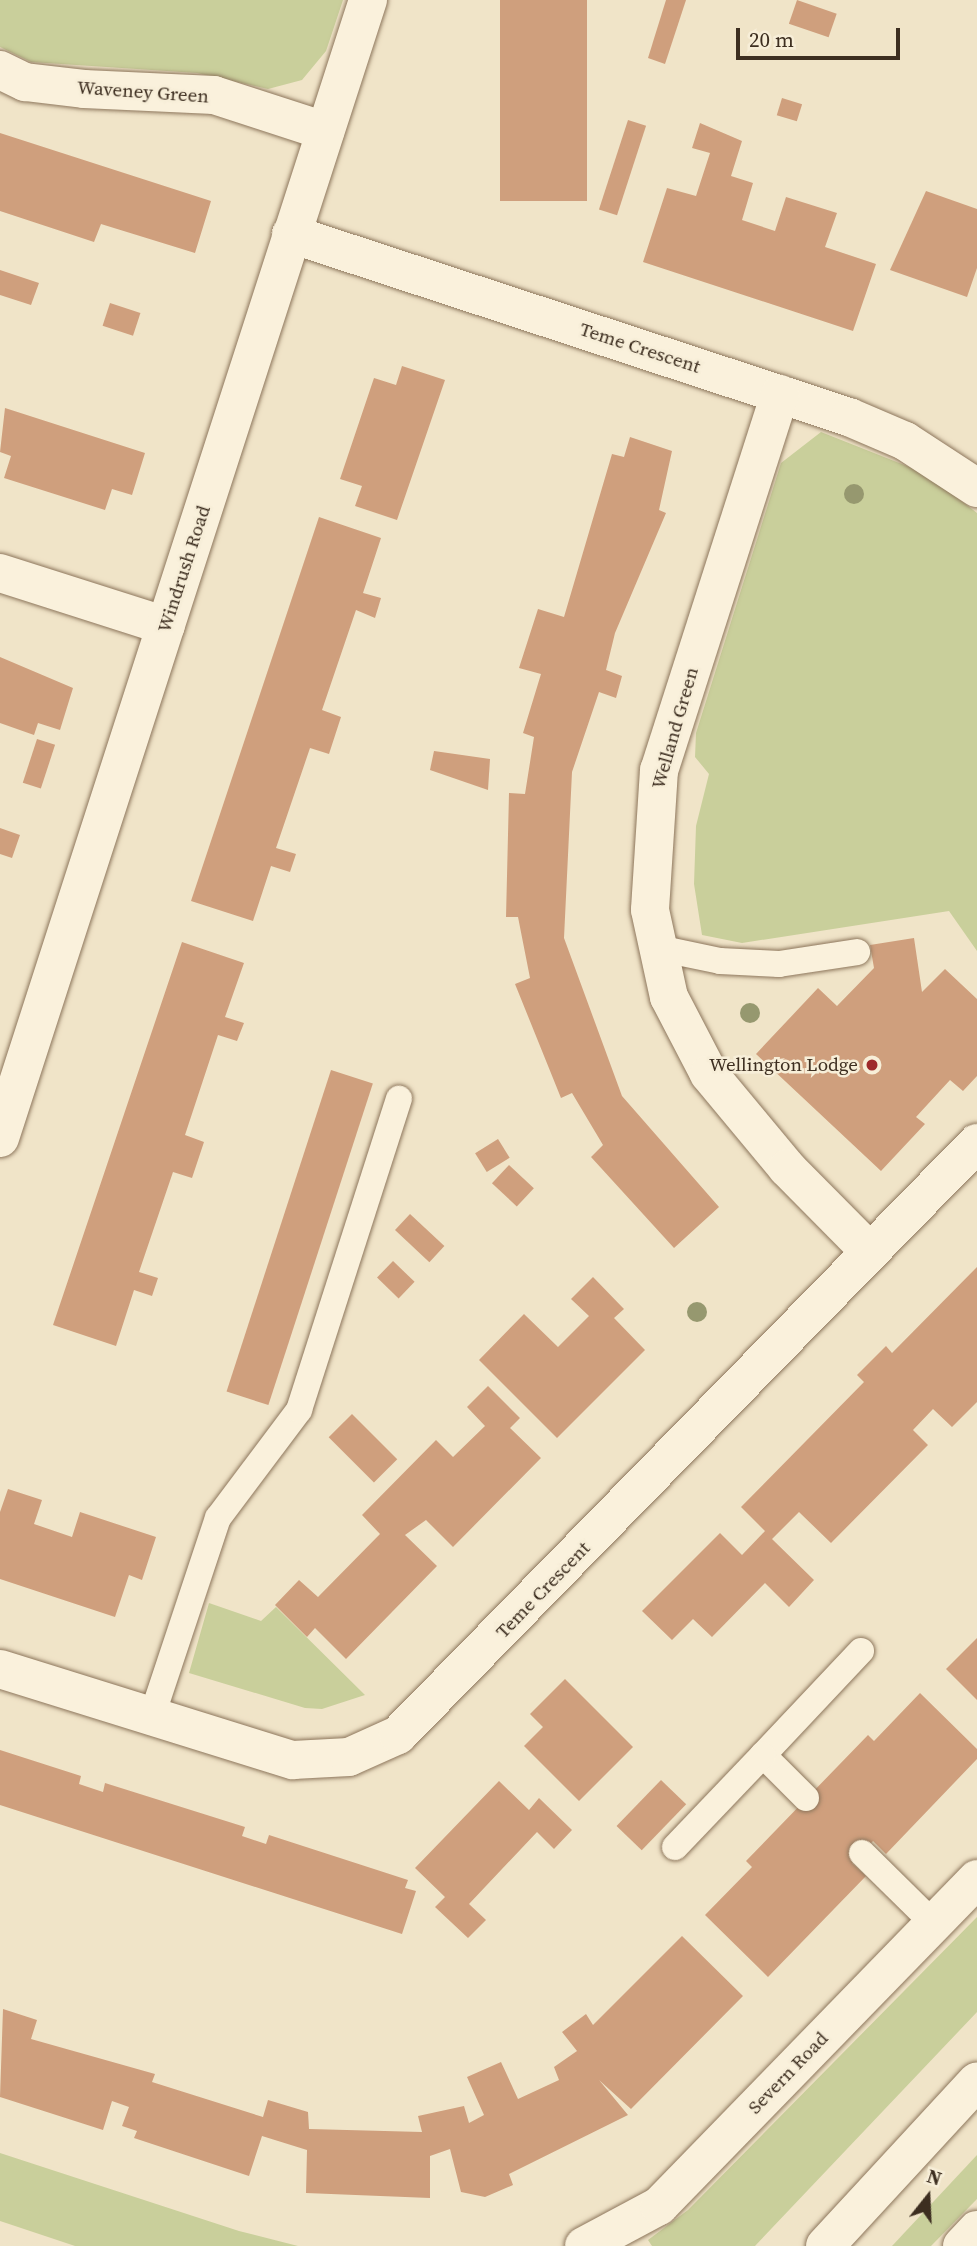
<!DOCTYPE html>
<html>
<head>
<meta charset="utf-8">
<style>
	body { margin:0 }
	#map { position:relative; width:977px; height:2246px; overflow:hidden; background:#f0e4c8; font-family:"Source Serif 4",serif }
	div>[style] { position:absolute }
	.green>* { inset:0; background:#c9cf9b }
	.building>* { inset:0; background:#cf9f7d; transform-origin:0 0 }
	.roads { filter:drop-shadow(0 0 2px #8d765c) drop-shadow(0 0 2px #8d765c) }
	.lane>* { height:26px; margin:-13px; padding:0 13px; transform-origin:13px; border-radius:13px; background:#faf1dc }
	.street>* { height:38px; margin:-19px; padding:0 19px; transform-origin:19px; border-radius:19px; background:#faf1dc }
	.secondary>* { height:38px; margin:-19px; padding:0 19px; transform-origin:19px; border-radius:19px; background:#faf1dc }
	.trees>* { width:20px; height:20px; margin:-10px; border-radius:50%; background:#96986f }
	.dots>* { width:19px; height:19px; translate:-50% -50%; box-sizing:border-box; border:4px solid #f7eed8; border-radius:50% }
	span { translate:-50% -50%; white-space:nowrap; text-align:center; line-height:1.15; -webkit-text-stroke:5px #f7eed8; paint-order:stroke }
	.street-label { font-size:19px; color:#3d2e20 }
	.poi-label { font-size:19px; color:#3d2e20 }
	.right { translate:-100% -50%; text-align:right }
	.north { position:absolute; left:893px; top:2162px; width:70px; height:70px; -webkit-text-stroke:5px #f7eed8; paint-order:stroke; rotate:18deg; font-size:19px; font-weight:700; line-height:28px; text-align:center; color:#3d2e20 }
	.north::after { content:''; display:block; margin:auto; width:24px; height:32px; background:#3d2e20; clip-path:polygon(50% 0,100% 100%,50% 72%,0 100%) }
	.scale { position:absolute; left:736px; top:28px; width:164px; height:32px; box-sizing:border-box; border:4px solid #3d2e20; border-top:0; padding-left:9px; font-size:21px; line-height:24px; white-space:nowrap; color:#3d2e20; -webkit-text-stroke:5px #f7eed8; paint-order:stroke }
</style>
</head>
<body>
<div id="map">
	<div class="green">
		<div style="clip-path:polygon(0 0,343px 0,326px 51px,302px 80px,268px 89px,197px 73px,31px 62px,0 47px)"></div>
		<div style="clip-path:polygon(821px 432px,927px 474px,977px 513px,977px 951px,949px 911px,742px 943px,702px 935px,694px 884px,696px 826px,709px 774px,695px 757px,696px 733px,781px 463px)"></div>
		<div style="clip-path:polygon(209px 1603px,261px 1621px,276px 1607px,365px 1695px,322px 1709px,305px 1708px,189px 1673px)"></div>
		<div style="clip-path:polygon(977px 1917px,977px 2012px,755px 2246px,652px 2246px,648px 2240px,688px 2210px)"></div>
		<div style="clip-path:polygon(0 2153px,239px 2231px,298px 2246px,75px 2246px,0 2221px)"></div>
		<div style="clip-path:polygon(977px 2155px,977px 2199px,931px 2246px,892px 2246px)"></div>
	</div>
	<div class="building">
		<div style="left:500px;top:0;width:87px;height:201px"></div>
		<div style="clip-path:polygon(666px 0,686px 0,665px 64px,648px 58px)"></div>
		<div style="left:797px;top:0;width:42px;height:25px;rotate:19deg"></div>
		<div style="left:782px;top:98px;width:21px;height:18px;rotate:17deg"></div>
		<div style="left:628px;top:120px;width:19px;height:94px;rotate:18deg"></div>
		<div style="clip-path:polygon(700px 123px,742px 141px,731px 176px,753px 183px,742px 220px,775px 231px,786px 197px,837px 213px,825px 247px,876px 264px,853px 331px,643px 262px,667px 188px,696px 196px,710px 153px,692px 148px)"></div>
		<div style="clip-path:polygon(0 133px,211px 201px,195px 253px,101px 224px,94px 242px,0 211px)"></div>
		<div style="clip-path:polygon(926px 191px,977px 209px,977px 268px,967px 297px,890px 270px)"></div>
		<div style="clip-path:polygon(0 270px,39px 283px,31px 305px,0 295px)"></div>
		<div style="left:110px;top:303px;width:32px;height:24px;rotate:18deg"></div>
		<div style="clip-path:polygon(402px 366px,445px 380px,397px 520px,355px 506px,362px 486px,340px 479px,374px 378px,396px 385px)"></div>
		<div style="clip-path:polygon(5px 408px,145px 453px,132px 495px,112px 489px,105px 510px,4px 478px,11px 456px,0 452px)"></div>
		<div style="clip-path:polygon(630px 437px,672px 451px,659px 510px,666px 513px,615px 633px,606px 670px,622px 676px,616px 698px,599px 692px,572px 772px,564px 938px,622px 1096px,719px 1207px,674px 1248px,591px 1157px,603px 1145px,572px 1093px,561px 1098px,515px 984px,530px 978px,518px 917px,506px 917px,509px 793px,525px 794px,534px 737px,523px 733px,541px 674px,519px 668px,538px 609px,564px 617px,612px 454px,624px 457px)"></div>
		<div style="clip-path:polygon(319px 517px,381px 538px,363px 593px,381px 598px,375px 618px,356px 610px,322px 710px,341px 717px,329px 754px,310px 748px,276px 848px,296px 854px,290px 872px,271px 866px,253px 921px,191px 901px)"></div>
		<div style="clip-path:polygon(0 657px,73px 688px,60px 730px,38px 723px,34px 735px,0 723px)"></div>
		<div style="left:37px;top:739px;width:19px;height:46px;rotate:18deg"></div>
		<div style="clip-path:polygon(434px 751px,490px 759px,488px 790px,430px 770px)"></div>
		<div style="clip-path:polygon(0 828px,20px 835px,12px 858px,0 854px)"></div>
		<div style="clip-path:polygon(914px 938px,922px 992px,945px 969px,977px 999px,977px 1076px,963px 1091px,950px 1080px,916px 1117px,925px 1124px,881px 1171px,756px 1054px,818px 988px,837px 1006px,874px 968px,870px 945px)"></div>
		<div style="clip-path:polygon(182px 942px,244px 963px,225px 1017px,244px 1023px,237px 1041px,218px 1035px,185px 1135px,204px 1142px,192px 1178px,173px 1172px,139px 1272px,158px 1278px,152px 1296px,134px 1290px,116px 1346px,53px 1325px)"></div>
		<div style="left:331px;top:1070px;width:44px;height:338px;rotate:18deg"></div>
		<div style="left:498px;top:1139px;width:22px;height:27px;rotate:58deg"></div>
		<div style="left:509px;top:1165px;width:34px;height:25px;rotate:43deg"></div>
		<div style="left:410px;top:1214px;width:47px;height:22px;rotate:43deg"></div>
		<div style="left:393px;top:1261px;width:30px;height:23px;rotate:44deg"></div>
		<div style="clip-path:polygon(977px 1267px,977px 1402px,952px 1427px,933px 1409px,913px 1430px,928px 1445px,831px 1543px,799px 1512px,772px 1539px,814px 1580px,789px 1607px,765px 1583px,712px 1637px,693px 1619px,672px 1640px,642px 1611px,720px 1533px,742px 1555px,765px 1531px,741px 1507px,864px 1382px,857px 1375px,886px 1346px,892px 1353px)"></div>
		<div style="clip-path:polygon(593px 1277px,624px 1309px,614px 1318px,645px 1350px,557px 1438px,479px 1360px,524px 1314px,558px 1347px,589px 1316px,571px 1299px)"></div>
		<div style="clip-path:polygon(488px 1386px,520px 1418px,510px 1428px,541px 1458px,453px 1547px,426px 1520px,405px 1535px,437px 1566px,346px 1659px,315px 1628px,307px 1637px,275px 1605px,299px 1580px,318px 1597px,380px 1534px,362px 1515px,436px 1440px,453px 1457px,485px 1426px,467px 1407px)"></div>
		<div style="left:352px;top:1414px;width:64px;height:33px;rotate:45deg"></div>
		<div style="clip-path:polygon(8px 1489px,42px 1500px,34px 1524px,72px 1537px,80px 1512px,156px 1537px,142px 1580px,129px 1575px,115px 1617px,0 1579px,0 1512px)"></div>
		<div style="clip-path:polygon(977px 1638px,977px 1700px,946px 1669px)"></div>
		<div style="clip-path:polygon(565px 1679px,633px 1747px,579px 1801px,524px 1746px,543px 1727px,530px 1714px)"></div>
		<div style="clip-path:polygon(920px 1693px,977px 1749px,977px 1759px,886px 1854px,873px 1841px,852px 1863px,866px 1876px,768px 1977px,705px 1915px,752px 1867px,746px 1861px,868px 1735px,874px 1741px)"></div>
		<div style="clip-path:polygon(0 1750px,81px 1776px,79px 1784px,103px 1792px,105px 1783px,245px 1827px,242px 1836px,266px 1844px,269px 1835px,408px 1880px,405px 1888px,416px 1891px,402px 1934px,0 1805px)"></div>
		<div style="left:661px;top:1780px;width:35px;height:64px;rotate:44deg"></div>
		<div style="clip-path:polygon(499px 1781px,529px 1810px,539px 1798px,572px 1830px,554px 1849px,537px 1832px,469px 1904px,486px 1920px,468px 1938px,435px 1907px,445px 1897px,415px 1868px)"></div>
		<div style="clip-path:polygon(682px 1936px,743px 1996px,631px 2109px,599px 2080px,628px 2115px,509px 2174px,513px 2185px,485px 2197px,461px 2192px,450px 2149px,430px 2156px,430px 2198px,306px 2193px,307px 2150px,262px 2136px,249px 2176px,134px 2138px,137px 2131px,122px 2126px,129px 2107px,112px 2101px,103px 2130px,0 2097px,3px 2009px,37px 2020px,31px 2039px,155px 2074px,152px 2082px,263px 2117px,268px 2100px,308px 2112px,309px 2129px,422px 2132px,418px 2116px,464px 2106px,469px 2123px,484px 2115px,467px 2077px,501px 2062px,518px 2099px,559px 2080px,554px 2067px,577px 2051px,562px 2032px,586px 2014px,593px 2025px)"></div>
	</div>
	<div class="roads">
		<div class="lane">
			<div style="left:658px;top:948px;width:63px;rotate:11.8deg"></div>
			<div style="left:720px;top:961px;width:59px;rotate:2.9deg"></div>
			<div style="left:779px;top:964px;width:79px;rotate:-8.7deg"></div>
			<div style="left:152px;top:1716px;width:209px;rotate:-71.6deg"></div>
			<div style="left:218px;top:1518px;width:135px;rotate:-53.1deg"></div>
			<div style="left:299px;top:1410px;width:327px;rotate:-72.2deg"></div>
			<div style="left:806px;top:1798px;width:61px;rotate:-135deg"></div>
			<div style="left:763px;top:1755px;width:143px;rotate:-46.7deg"></div>
			<div style="left:675px;top:1847px;width:127px;rotate:-46.3deg"></div>
			<div style="left:862px;top:1853px;width:101px;rotate:44.6deg"></div>
		</div>
		<div class="street">
			<div style="left:0;top:70px;width:28px;rotate:26deg"></div>
			<div style="left:25px;top:82px;width:59px;rotate:6.8deg"></div>
			<div style="left:84px;top:89px;width:130px;rotate:2.6deg"></div>
			<div style="left:214px;top:95px;width:117px;rotate:18deg"></div>
			<div style="left:291px;top:234px;width:587px;rotate:18.16deg"></div>
			<div style="left:849px;top:417px;width:61px;rotate:23.2deg"></div>
			<div style="left:905px;top:441px;width:86px;rotate:33.1deg"></div>
			<div style="left:780px;top:394px;width:395px;rotate:107.8deg"></div>
			<div style="left:659px;top:770px;width:140px;rotate:93.7deg"></div>
			<div style="left:650px;top:910px;width:89px;rotate:77.7deg"></div>
			<div style="left:669px;top:997px;width:87px;rotate:62.5deg"></div>
			<div style="left:709px;top:1074px;width:122px;rotate:50.3deg"></div>
			<div style="left:787px;top:1168px;width:118px;rotate:45.3deg"></div>
			<div style="left:0;top:573px;width:174px;rotate:17.7deg"></div>
			<div style="left:0;top:1138px;width:1196px;rotate:-72.08deg"></div>
			<div style="left:0;top:1669px;width:307px;rotate:17.3deg"></div>
			<div style="left:293px;top:1760px;width:56px;rotate:-3.1deg"></div>
			<div style="left:349px;top:1757px;width:54px;rotate:-24.2deg"></div>
			<div style="left:398px;top:1735px;width:828px;rotate:-45.64deg"></div>
			<div style="left:584px;top:2246px;width:85px;rotate:-28.1deg"></div>
			<div style="left:659px;top:2206px;width:456px;rotate:-45.8deg"></div>
			<div style="left:962px;top:2246px;width:22px;rotate:-47deg"></div>
		</div>
		<div class="secondary">
			<div style="left:825px;top:2246px;width:224px;rotate:-47.3deg"></div>
		</div>
	</div>
	<div class="trees">
		<div style="left:854px;top:494px"></div>
		<div style="left:750px;top:1013px"></div>
		<div style="left:697px;top:1312px"></div>
	</div>
	<div class="dots">
		<div style="left:872px;top:1065px;background:#9e2a2b"></div>
	</div>
	<div class="street-label">
		<span style="left:143px;top:92px;rotate:4deg">Waveney Green</span>
		<span style="left:640px;top:348px;rotate:18deg">Teme Crescent</span>
		<span style="left:184px;top:569px;rotate:-72deg">Windrush Road</span>
		<span style="left:675px;top:728px;rotate:-74deg">Welland Green</span>
		<span style="left:543px;top:1590px;rotate:-46deg">Teme Crescent</span>
		<span style="left:788px;top:2073px;rotate:-46deg">Severn Road</span>
	</div>
	<div class="poi-label">
		<span class="right" style="left:858px;top:1065px">Wellington Lodge</span>
	</div>
	<div class="north">N</div>
	<div class="scale">20 m</div>
</div>
</body>
</html>
